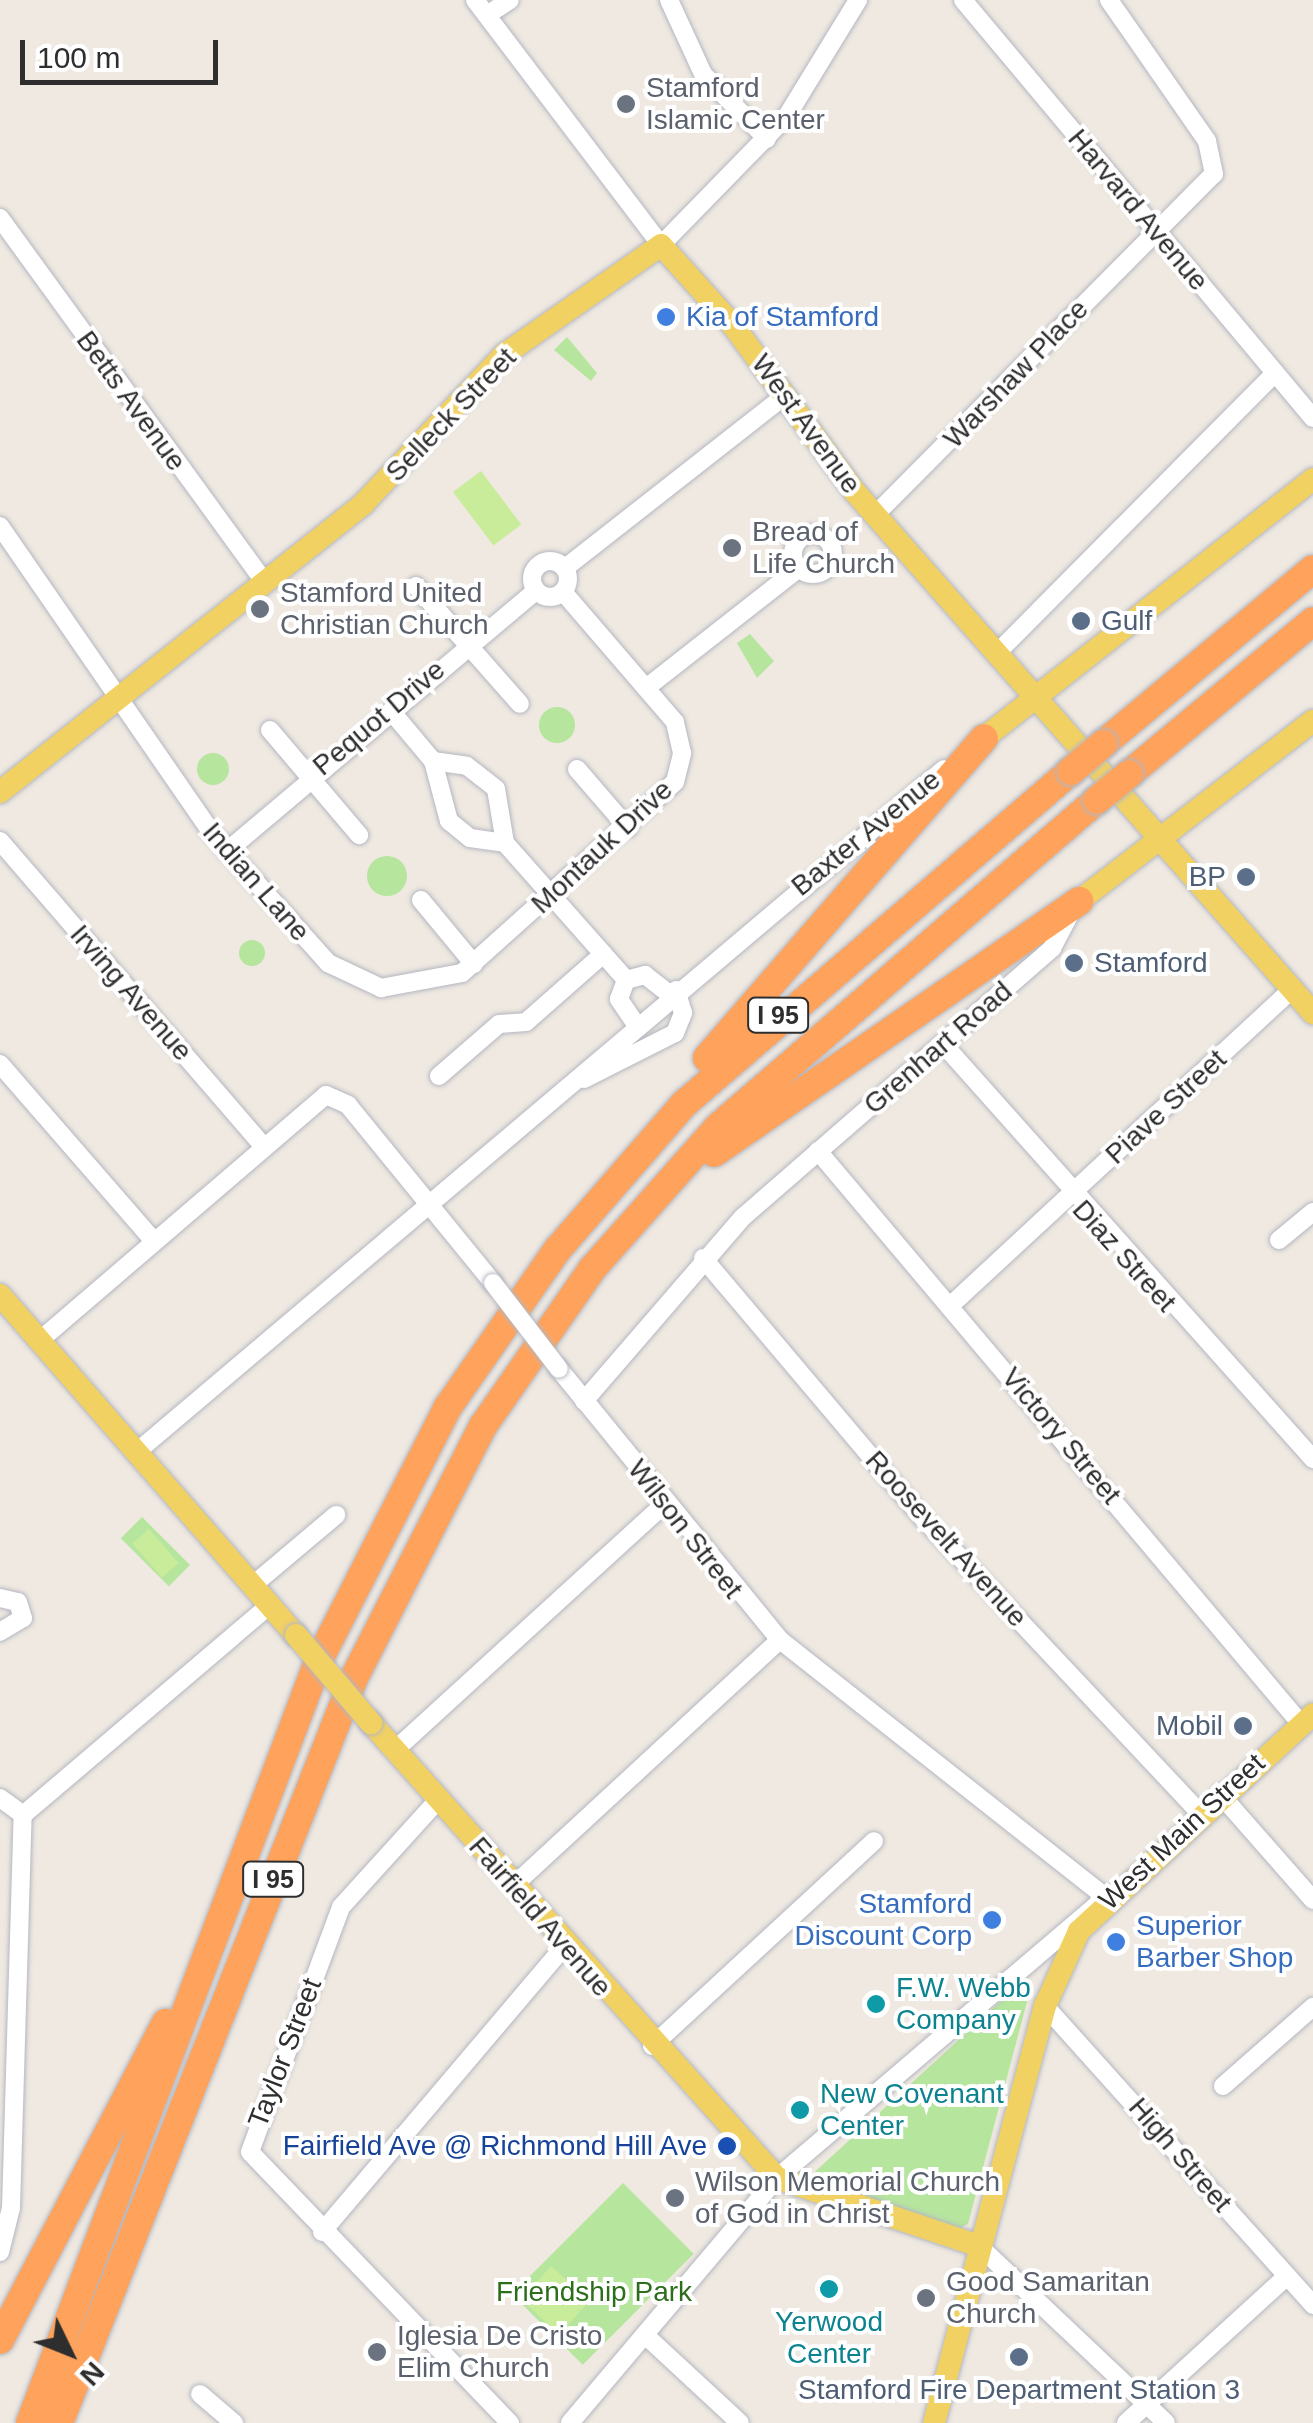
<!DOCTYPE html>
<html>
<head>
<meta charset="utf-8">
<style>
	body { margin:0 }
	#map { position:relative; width:1313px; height:2423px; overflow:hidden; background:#efe9e1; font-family:Arial,sans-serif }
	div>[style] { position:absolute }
	.green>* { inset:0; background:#b6e59e; transform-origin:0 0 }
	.round { border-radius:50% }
	.pitch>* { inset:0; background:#c9ec9a; transform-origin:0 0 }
	.roads { filter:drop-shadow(0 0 2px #b4b7c1) drop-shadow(0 0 2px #b4b7c1) }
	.minor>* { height:18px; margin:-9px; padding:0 9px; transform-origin:9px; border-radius:9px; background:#fff }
	.minor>.ring { margin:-9px; padding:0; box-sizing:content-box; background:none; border:18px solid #fff; border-radius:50% }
	.major>* { height:22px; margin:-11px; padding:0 11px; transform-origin:11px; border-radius:11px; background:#f2d163 }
	.highway>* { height:28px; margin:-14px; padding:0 14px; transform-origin:14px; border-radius:14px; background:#ffa35c }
	.bridges { filter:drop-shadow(0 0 2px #b4b7c1) drop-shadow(0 0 2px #b4b7c1) }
	.minor-bridge>* { height:18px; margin:-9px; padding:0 9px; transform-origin:9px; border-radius:9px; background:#fff }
	.major-bridge>* { height:22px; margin:-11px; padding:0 11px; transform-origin:11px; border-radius:11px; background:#f2d163 }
	.highway-bridge>* { height:28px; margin:-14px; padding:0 14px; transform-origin:14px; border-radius:14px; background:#ffa35c }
	.dots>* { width:28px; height:28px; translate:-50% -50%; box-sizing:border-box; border:5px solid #fff; border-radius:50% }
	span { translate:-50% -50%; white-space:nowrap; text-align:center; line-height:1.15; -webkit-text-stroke:8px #fff; paint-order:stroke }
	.shield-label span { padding:2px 8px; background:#fff; border:2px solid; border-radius:8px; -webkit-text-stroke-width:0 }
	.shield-label { font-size:25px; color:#2e2e2e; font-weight:700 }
	.worship-label { font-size:28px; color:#5b616d }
	.left { translate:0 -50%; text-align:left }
	.street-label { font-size:28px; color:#2e2e2e }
	.shop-label { font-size:28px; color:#366cbe }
	.right { translate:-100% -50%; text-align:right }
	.service-label { font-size:28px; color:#4e5e75 }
	.culture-label { font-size:28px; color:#0d838f }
	.transit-label { font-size:28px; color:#164399 }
	.park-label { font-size:28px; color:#2c6e1b }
	.north { position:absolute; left:20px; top:2303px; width:100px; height:100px; -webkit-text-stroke:8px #fff; paint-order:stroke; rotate:133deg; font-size:28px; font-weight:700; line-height:40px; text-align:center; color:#2e2e2e }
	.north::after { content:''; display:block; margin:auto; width:35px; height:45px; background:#2e2e2e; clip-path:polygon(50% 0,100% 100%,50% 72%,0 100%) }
	.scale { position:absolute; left:20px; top:40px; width:198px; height:45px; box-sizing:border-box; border:5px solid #2e2e2e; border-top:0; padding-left:12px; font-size:30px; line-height:35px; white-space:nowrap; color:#2e2e2e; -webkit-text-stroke:8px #fff; paint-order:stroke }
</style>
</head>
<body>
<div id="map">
	<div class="green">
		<div style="clip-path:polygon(567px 337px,597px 373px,591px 381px,554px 350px)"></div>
		<div style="clip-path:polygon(750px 634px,774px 661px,757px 678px,737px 643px)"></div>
		<div class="round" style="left:539px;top:707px;width:36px;height:36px"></div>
		<div class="round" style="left:197px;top:753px;width:32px;height:32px"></div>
		<div class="round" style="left:367px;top:856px;width:40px;height:40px"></div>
		<div class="round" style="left:239px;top:940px;width:26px;height:26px"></div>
		<div style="left:142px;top:1517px;width:68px;height:30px;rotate:45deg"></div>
		<div style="clip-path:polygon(1026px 1978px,1032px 1983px,968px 2224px,959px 2229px,807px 2179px)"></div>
		<div style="left:623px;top:2183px;width:100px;height:157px;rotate:45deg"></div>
	</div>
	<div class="pitch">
		<div style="left:481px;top:471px;width:67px;height:35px;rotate:53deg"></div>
		<div style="left:149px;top:1529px;width:45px;height:22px;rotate:49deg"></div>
		<div style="left:551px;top:2266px;width:52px;height:45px;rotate:42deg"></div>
	</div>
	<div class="roads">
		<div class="minor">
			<div style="left:475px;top:0;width:308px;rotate:52.8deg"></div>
			<div style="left:661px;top:245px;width:180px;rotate:-45.7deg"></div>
			<div style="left:787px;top:116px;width:136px;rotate:-58.5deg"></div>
			<div style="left:669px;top:0;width:81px;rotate:65.3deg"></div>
			<div style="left:703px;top:74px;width:91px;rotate:45.4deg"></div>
			<div style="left:963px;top:0;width:545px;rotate:50.06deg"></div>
			<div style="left:487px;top:15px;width:27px;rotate:-33deg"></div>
			<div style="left:0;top:218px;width:450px;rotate:54deg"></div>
			<div style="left:875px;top:515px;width:481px;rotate:-45.2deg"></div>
			<div style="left:1214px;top:174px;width:34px;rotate:-102deg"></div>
			<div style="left:1207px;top:141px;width:172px;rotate:-124.8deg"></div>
			<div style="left:0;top:526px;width:372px;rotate:55.4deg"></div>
			<div style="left:211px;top:832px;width:176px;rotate:48.2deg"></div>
			<div style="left:328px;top:963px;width:59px;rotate:25.3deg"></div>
			<div style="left:381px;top:988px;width:82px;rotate:-10.5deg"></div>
			<div style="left:462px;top:973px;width:286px;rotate:-41.9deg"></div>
			<div style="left:675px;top:782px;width:30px;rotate:-76deg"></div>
			<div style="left:682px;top:753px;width:32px;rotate:-103deg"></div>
			<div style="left:675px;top:722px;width:172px;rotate:-130.7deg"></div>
			<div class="ring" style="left:793px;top:534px;width:22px;height:22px"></div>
			<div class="ring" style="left:532px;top:561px;width:18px;height:18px"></div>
			<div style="left:565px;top:568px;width:278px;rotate:-38.1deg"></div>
			<div style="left:416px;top:586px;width:157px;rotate:48.6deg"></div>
			<div style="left:996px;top:654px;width:396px;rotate:-45.2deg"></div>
			<div style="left:646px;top:688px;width:194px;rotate:-38.1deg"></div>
			<div style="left:391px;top:711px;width:65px;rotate:50deg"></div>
			<div style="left:270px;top:730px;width:138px;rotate:49.7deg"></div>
			<div style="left:433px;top:761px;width:34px;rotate:8deg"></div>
			<div style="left:467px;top:766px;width:37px;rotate:38deg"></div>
			<div style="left:496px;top:789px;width:55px;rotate:80.5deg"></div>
			<div style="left:433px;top:761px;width:62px;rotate:75.1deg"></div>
			<div style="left:449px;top:821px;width:27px;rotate:39deg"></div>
			<div style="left:470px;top:838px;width:35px;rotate:8deg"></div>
			<div style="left:577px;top:769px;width:78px;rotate:49.2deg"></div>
			<div style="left:0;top:841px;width:401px;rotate:49.2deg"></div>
			<div style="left:505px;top:843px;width:183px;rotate:48.5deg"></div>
			<div style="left:227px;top:851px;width:404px;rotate:-40.1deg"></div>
			<div style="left:421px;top:900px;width:83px;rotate:50.4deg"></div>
			<div style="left:635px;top:1023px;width:29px;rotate:-124deg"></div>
			<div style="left:619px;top:999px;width:20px;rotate:-70deg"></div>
			<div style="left:626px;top:980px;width:20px;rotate:-15deg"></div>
			<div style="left:645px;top:975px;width:31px;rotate:38deg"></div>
			<div style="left:944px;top:1045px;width:555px;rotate:48.29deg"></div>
			<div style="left:0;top:1064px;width:235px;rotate:49deg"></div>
			<div style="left:439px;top:1076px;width:79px;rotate:-40.9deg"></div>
			<div style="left:499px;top:1024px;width:27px;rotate:-4deg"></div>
			<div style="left:526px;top:1022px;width:103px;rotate:-41.4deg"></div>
			<div style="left:584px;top:1079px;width:102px;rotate:-26.8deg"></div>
			<div style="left:675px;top:1033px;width:22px;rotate:-68deg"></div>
			<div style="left:683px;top:1013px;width:24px;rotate:-107deg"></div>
			<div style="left:818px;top:1151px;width:749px;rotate:49.87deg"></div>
			<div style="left:1279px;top:1240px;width:44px;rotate:-39.5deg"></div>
			<div style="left:703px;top:1258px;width:339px;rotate:49.8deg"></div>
			<div style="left:922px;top:1517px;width:405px;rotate:46.8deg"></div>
			<div style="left:951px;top:1305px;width:465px;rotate:-42.8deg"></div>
			<div style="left:39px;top:1341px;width:378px;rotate:-40.6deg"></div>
			<div style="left:326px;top:1095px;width:24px;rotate:24deg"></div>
			<div style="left:348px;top:1105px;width:230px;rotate:50.8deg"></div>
			<div style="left:559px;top:1369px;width:350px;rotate:50.8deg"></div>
			<div style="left:780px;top:1640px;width:415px;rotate:38.3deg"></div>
			<div style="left:1106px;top:1897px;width:433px;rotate:139.5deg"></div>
			<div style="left:777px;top:2178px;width:321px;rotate:130.2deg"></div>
			<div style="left:584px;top:1401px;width:243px;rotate:-49.2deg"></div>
			<div style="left:743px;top:1217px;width:410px;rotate:-41deg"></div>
			<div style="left:1052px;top:948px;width:41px;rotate:-62.2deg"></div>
			<div style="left:139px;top:1450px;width:1054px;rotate:-40.23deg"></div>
			<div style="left:253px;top:1585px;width:109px;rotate:-40.1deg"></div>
			<div style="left:0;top:1598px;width:18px;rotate:13deg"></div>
			<div style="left:18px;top:1602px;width:17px;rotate:73deg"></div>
			<div style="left:23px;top:1618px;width:27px;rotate:149deg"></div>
			<div style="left:395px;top:1750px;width:365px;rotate:-42.4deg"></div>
			<div style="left:1220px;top:1794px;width:141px;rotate:48.7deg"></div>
			<div style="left:0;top:1798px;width:29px;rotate:36deg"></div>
			<div style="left:438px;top:1800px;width:144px;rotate:132.2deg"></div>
			<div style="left:341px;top:1907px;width:261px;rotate:110.4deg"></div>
			<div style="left:250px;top:2152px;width:376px;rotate:46.2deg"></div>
			<div style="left:513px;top:1886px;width:363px;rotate:-42.7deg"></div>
			<div style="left:1045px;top:2006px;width:402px;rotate:48.1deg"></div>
			<div style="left:652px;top:2046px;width:302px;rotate:-42.7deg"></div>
			<div style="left:1223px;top:2086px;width:120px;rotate:-41.3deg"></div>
			<div style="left:322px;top:2232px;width:374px;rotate:-49.7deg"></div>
			<div style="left:979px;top:2246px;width:257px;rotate:43.4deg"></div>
			<div style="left:0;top:2252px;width:45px;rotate:-76deg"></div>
			<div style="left:11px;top:2208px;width:393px;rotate:-88.3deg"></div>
			<div style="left:23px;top:1815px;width:324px;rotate:-40.4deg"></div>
			<div style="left:645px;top:2335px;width:129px;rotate:42.8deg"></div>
			<div style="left:200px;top:2394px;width:45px;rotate:40.5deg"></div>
			<div style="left:1126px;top:2423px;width:218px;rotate:-42.4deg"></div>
		</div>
		<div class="major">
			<div style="left:984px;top:738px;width:419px;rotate:-38.2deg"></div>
			<div style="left:0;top:792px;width:465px;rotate:-38.4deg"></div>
			<div style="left:364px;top:503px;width:205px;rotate:-46.6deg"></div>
			<div style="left:505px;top:354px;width:190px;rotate:-34.9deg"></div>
			<div style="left:661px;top:245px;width:106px;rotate:48.1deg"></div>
			<div style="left:732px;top:324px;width:208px;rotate:53.8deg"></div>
			<div style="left:855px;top:492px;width:694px;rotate:48.68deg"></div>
			<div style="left:1079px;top:901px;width:295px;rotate:-37.6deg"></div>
			<div style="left:0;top:1295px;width:451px;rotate:49deg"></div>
			<div style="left:371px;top:1723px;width:610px;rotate:48.26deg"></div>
			<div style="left:777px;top:2178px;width:213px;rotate:18.6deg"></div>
			<div style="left:934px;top:2423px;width:432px;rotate:-75.1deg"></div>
			<div style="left:1045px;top:2006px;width:82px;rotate:-65.6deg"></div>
			<div style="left:1079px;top:1931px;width:319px;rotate:-42.8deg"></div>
		</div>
		<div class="highway">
			<div style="left:1103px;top:744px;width:273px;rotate:-39.8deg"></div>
			<div style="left:1129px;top:774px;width:239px;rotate:-39.7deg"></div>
			<div style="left:707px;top:1058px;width:423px;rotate:-49.1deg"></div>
			<div style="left:714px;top:1153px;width:444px;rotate:-34.6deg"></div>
			<div style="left:0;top:2340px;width:358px;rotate:-62.4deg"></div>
			<div style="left:30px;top:2423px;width:814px;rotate:-69.27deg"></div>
			<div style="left:318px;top:1662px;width:286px;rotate:-63deg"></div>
			<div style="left:448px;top:1407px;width:193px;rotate:-55.2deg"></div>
			<div style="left:558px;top:1249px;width:192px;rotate:-49deg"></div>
			<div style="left:684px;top:1104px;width:511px;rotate:-40.71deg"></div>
			<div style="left:59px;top:2423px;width:801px;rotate:-68.4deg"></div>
			<div style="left:354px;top:1678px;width:283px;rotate:-62.9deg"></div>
			<div style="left:483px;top:1426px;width:191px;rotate:-55.2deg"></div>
			<div style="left:592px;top:1269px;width:190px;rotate:-48.4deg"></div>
			<div style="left:718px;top:1127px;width:501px;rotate:-40.79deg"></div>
		</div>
	</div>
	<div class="bridges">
		<div class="minor-bridge">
			<div style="left:493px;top:1283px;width:108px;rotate:52.5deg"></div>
		</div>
		<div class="major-bridge">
			<div style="left:296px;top:1635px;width:116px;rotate:49.6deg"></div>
		</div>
		<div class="highway-bridge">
			<div style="left:1071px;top:771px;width:42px;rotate:-40.2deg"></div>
			<div style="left:1097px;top:800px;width:41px;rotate:-39.1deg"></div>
		</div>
	</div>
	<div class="dots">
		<div style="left:626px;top:104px;background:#6b7280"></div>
		<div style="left:666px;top:317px;background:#3f7fe0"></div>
		<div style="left:732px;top:548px;background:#6b7280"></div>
		<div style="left:260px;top:609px;background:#6b7280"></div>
		<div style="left:1081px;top:621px;background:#5c6f8a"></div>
		<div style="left:1246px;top:877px;background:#5c6f8a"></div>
		<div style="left:1074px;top:963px;background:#5c6f8a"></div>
		<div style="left:1243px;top:1726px;background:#5c6f8a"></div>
		<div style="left:992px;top:1920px;background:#3f7fe0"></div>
		<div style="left:1116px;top:1942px;background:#3f7fe0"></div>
		<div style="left:876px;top:2004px;background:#0f9aa8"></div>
		<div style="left:800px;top:2110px;background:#0f9aa8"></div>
		<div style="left:727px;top:2146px;background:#1a4fb4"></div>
		<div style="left:675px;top:2198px;background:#6b7280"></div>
		<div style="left:829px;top:2289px;background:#0f9aa8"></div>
		<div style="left:926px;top:2298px;background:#6b7280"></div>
		<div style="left:377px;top:2352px;background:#6b7280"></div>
		<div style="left:1019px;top:2357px;background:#5c6f8a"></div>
	</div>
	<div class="shield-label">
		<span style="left:778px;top:1015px">I 95</span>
		<span style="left:273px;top:1879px">I 95</span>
	</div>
	<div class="worship-label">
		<span class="left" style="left:646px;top:104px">Stamford<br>Islamic Center</span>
		<span class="left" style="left:752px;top:548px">Bread of<br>Life Church</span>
		<span class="left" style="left:280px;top:609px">Stamford United<br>Christian Church</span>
		<span class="left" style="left:695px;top:2198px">Wilson Memorial Church<br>of God in Christ</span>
		<span class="left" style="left:946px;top:2298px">Good Samaritan<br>Church</span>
		<span class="left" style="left:397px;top:2352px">Iglesia De Cristo<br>Elim Church</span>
	</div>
	<div class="street-label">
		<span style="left:1138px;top:210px;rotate:50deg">Harvard Avenue</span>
		<span style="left:1016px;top:374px;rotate:-46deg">Warshaw Place</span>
		<span style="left:131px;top:401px;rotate:54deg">Betts Avenue</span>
		<span style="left:451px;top:415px;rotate:-46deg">Selleck Street</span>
		<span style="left:806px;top:424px;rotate:54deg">West Avenue</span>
		<span style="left:379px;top:718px;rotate:-40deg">Pequot Drive</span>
		<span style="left:866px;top:833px;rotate:-39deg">Baxter Avenue</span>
		<span style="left:602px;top:847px;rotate:-43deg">Montauk Drive</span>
		<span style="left:256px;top:882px;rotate:49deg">Indian Lane</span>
		<span style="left:131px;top:993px;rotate:49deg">Irving Avenue</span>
		<span style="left:938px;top:1048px;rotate:-41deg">Grenhart Road</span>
		<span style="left:1166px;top:1107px;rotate:-43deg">Piave Street</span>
		<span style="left:1124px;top:1256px;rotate:48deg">Diaz Street</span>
		<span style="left:1061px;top:1436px;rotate:50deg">Victory Street</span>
		<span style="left:685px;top:1529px;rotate:52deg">Wilson Street</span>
		<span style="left:946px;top:1539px;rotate:48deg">Roosevelt Avenue</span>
		<span style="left:1182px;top:1832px;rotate:-43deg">West Main Street</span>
		<span style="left:540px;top:1917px;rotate:49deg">Fairfield Avenue</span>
		<span style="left:285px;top:2053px;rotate:-69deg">Taylor Street</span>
		<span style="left:1180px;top:2155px;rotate:49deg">High Street</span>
	</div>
	<div class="shop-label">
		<span class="left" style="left:686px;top:317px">Kia of Stamford</span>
		<span class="right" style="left:972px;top:1920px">Stamford<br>Discount Corp</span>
		<span class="left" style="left:1136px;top:1942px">Superior<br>Barber Shop</span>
	</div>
	<div class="service-label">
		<span class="left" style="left:1101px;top:621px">Gulf</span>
		<span class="right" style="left:1226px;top:877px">BP</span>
		<span class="left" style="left:1094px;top:963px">Stamford</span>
		<span class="right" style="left:1223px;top:1726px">Mobil</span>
		<span style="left:1019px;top:2390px">Stamford Fire Department Station 3</span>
	</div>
	<div class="culture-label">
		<span class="left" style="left:896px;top:2004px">F.W. Webb<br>Company</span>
		<span class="left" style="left:820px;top:2110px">New Covenant<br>Center</span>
		<span style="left:829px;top:2338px">Yerwood<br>Center</span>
	</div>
	<div class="transit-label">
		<span class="right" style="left:707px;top:2146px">Fairfield Ave @ Richmond Hill Ave</span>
	</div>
	<div class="park-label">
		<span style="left:594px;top:2292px">Friendship Park</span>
	</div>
	<div class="north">N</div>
	<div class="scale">100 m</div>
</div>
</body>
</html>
